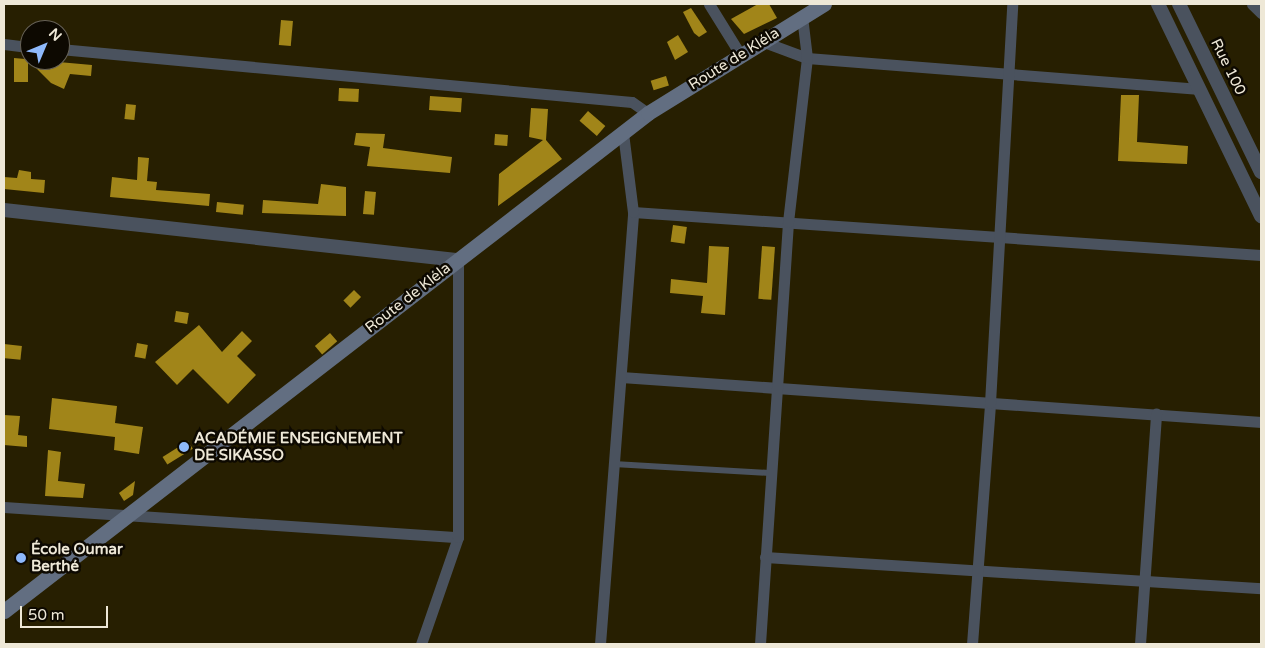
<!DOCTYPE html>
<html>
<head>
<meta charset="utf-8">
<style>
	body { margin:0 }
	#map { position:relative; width:1265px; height:648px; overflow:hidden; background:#271f01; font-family:"Varela Round",sans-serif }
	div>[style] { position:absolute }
	.building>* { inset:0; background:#a18519; transform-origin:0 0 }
	.service>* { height:5.5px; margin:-2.75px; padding:0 2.75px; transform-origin:2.75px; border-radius:2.75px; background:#4a525e }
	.minor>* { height:11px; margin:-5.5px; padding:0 5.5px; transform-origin:5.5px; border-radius:5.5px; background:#4a525e }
	.tertiary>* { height:14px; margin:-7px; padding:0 7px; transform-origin:7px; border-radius:7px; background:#4a525e }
	.secondary>* { height:15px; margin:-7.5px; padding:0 7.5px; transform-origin:7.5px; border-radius:7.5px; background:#626e81 }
	.dots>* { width:14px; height:14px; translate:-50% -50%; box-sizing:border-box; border:2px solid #0d0901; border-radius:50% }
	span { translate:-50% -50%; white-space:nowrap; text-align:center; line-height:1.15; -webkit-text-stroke:5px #0d0901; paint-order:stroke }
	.street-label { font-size:15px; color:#eee8d7 }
	.poi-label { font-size:15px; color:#eee8d7; font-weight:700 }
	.left { translate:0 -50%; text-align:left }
	.frame { position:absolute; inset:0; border:5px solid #eee8d7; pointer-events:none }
	.north { position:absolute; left:20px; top:20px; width:50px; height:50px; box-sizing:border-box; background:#0d0901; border:1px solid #676257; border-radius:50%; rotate:45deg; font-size:14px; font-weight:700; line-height:20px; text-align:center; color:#eee8d7 }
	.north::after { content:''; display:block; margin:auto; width:18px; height:22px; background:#8eb9fc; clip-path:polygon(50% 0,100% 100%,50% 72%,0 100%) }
	.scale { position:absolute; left:20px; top:606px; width:88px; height:22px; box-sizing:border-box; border:2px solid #eee8d7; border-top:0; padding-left:6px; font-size:15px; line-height:18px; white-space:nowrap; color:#eee8d7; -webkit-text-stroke:4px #0d0901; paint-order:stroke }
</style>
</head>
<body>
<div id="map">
	<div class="building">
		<div style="clip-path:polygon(758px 4px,769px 4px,777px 18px,744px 34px,731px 19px)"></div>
		<div style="clip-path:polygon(691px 8px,707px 32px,699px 37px,694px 33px,683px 12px)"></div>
		<div style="left:281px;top:20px;width:12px;height:25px;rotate:5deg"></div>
		<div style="clip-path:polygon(678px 35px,688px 52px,675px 60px,667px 42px)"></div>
		<div style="clip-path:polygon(14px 58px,92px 65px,91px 76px,70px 74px,64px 89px,51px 83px,28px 60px,28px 82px,14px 82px)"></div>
		<div style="left:666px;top:76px;width:10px;height:16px;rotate:73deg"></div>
		<div style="left:339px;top:88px;width:20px;height:13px;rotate:3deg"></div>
		<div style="clip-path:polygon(1121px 95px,1139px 95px,1137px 142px,1188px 146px,1187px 164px,1118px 161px)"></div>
		<div style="left:430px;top:96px;width:32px;height:14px;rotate:4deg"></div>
		<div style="left:126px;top:104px;width:10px;height:15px;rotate:6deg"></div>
		<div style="clip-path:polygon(531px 108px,548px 109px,546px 140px,562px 159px,498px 206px,499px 174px,543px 140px,529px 137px)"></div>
		<div style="left:588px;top:111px;width:23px;height:13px;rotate:41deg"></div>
		<div style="clip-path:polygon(356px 133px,385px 134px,383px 148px,452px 157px,450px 173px,367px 166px,370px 147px,354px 145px)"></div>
		<div style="left:495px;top:134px;width:13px;height:11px;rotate:4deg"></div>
		<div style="clip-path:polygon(138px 157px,149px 158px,147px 181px,157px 182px,156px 190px,210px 194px,209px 206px,110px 197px,112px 177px,137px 180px)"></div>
		<div style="clip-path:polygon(19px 170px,31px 172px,31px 179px,45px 180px,44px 193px,4px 189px,4px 177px,17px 178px)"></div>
		<div style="clip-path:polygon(321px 184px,346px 187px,346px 216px,262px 213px,263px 200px,318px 204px)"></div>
		<div style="left:365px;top:191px;width:11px;height:23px;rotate:5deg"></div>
		<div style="left:217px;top:202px;width:27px;height:10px;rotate:6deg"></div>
		<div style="left:673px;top:225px;width:14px;height:17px;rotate:8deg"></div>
		<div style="clip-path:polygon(709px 246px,729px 247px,725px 315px,701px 313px,703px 296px,670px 293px,671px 279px,707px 283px)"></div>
		<div style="left:762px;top:246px;width:13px;height:53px;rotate:4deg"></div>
		<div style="left:354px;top:290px;width:10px;height:15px;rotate:45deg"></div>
		<div style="left:176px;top:311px;width:13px;height:11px;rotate:9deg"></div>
		<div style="clip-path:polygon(199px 325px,222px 352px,242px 331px,252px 341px,237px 356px,256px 375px,228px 404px,193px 369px,177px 385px,155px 362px)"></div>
		<div style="left:330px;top:333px;width:11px;height:20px;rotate:49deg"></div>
		<div style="left:137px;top:343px;width:11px;height:14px;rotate:10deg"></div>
		<div style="left:4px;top:344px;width:18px;height:14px;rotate:6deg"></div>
		<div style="clip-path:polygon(52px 398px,117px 406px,115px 423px,143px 427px,139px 454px,114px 450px,115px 437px,49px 429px)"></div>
		<div style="clip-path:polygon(4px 415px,20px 416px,18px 435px,27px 436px,27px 447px,4px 445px)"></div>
		<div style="left:188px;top:441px;width:9px;height:30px;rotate:58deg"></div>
		<div style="clip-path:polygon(48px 450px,61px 452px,58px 481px,85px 484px,83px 498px,45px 496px)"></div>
		<div style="clip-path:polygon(135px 481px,133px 495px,124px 501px,119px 493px)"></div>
	</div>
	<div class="service">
		<div style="left:614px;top:464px;width:156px;rotate:3.3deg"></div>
	</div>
	<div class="minor">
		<div style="left:709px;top:4px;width:59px;rotate:58.2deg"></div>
		<div style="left:1252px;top:4px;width:13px;rotate:45deg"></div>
		<div style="left:761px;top:41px;width:49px;rotate:20.3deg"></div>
		<div style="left:807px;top:58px;width:394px;rotate:4.5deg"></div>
		<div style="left:4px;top:44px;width:26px;rotate:7deg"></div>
		<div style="left:60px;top:49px;width:574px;rotate:5.29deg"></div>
		<div style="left:632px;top:102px;width:19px;rotate:35deg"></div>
		<div style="left:633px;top:212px;width:629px;rotate:3.92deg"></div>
		<div style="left:621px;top:377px;width:642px;rotate:4.02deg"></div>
		<div style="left:4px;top:507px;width:455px;rotate:3.8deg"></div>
		<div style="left:765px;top:557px;width:497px;rotate:3.6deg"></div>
		<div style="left:421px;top:644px;width:113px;rotate:-70.9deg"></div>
		<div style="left:458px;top:537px;width:277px;rotate:-90deg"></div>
		<div style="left:600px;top:644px;width:433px;rotate:-85.6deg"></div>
		<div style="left:633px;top:212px;width:80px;rotate:-97.2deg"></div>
		<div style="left:760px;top:644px;width:423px;rotate:-86.2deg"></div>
		<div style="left:788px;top:222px;width:165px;rotate:-83.4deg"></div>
		<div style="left:807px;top:58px;width:42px;rotate:-96.8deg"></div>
		<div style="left:972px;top:644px;width:242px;rotate:-85.7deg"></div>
		<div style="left:990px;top:403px;width:400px;rotate:-86.8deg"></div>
		<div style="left:1140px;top:644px;width:231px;rotate:-86deg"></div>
	</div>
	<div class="tertiary">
		<div style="left:1158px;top:4px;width:236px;rotate:64.1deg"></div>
		<div style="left:1179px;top:4px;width:187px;rotate:64deg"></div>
		<div style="left:4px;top:210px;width:457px;rotate:6.3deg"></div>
	</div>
	<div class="secondary">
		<div style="left:4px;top:611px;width:814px;rotate:-37.71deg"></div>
		<div style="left:648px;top:113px;width:207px;rotate:-31.8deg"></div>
	</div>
	<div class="dots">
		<div style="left:184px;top:447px;background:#8eb9fc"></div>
		<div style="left:21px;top:558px;background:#8eb9fc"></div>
	</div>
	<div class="street-label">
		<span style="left:734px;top:59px;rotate:-32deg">Route de Kléla</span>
		<span style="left:1228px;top:67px;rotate:64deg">Rue 100</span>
		<span style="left:408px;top:298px;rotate:-38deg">Route de Kléla</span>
	</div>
	<div class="poi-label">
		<span class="left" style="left:194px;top:447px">ACADÉMIE ENSEIGNEMENT<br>DE SIKASSO</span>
		<span class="left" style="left:31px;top:558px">École Oumar<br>Berthé</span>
	</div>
	<div class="frame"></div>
	<div class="north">N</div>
	<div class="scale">50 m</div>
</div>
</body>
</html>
